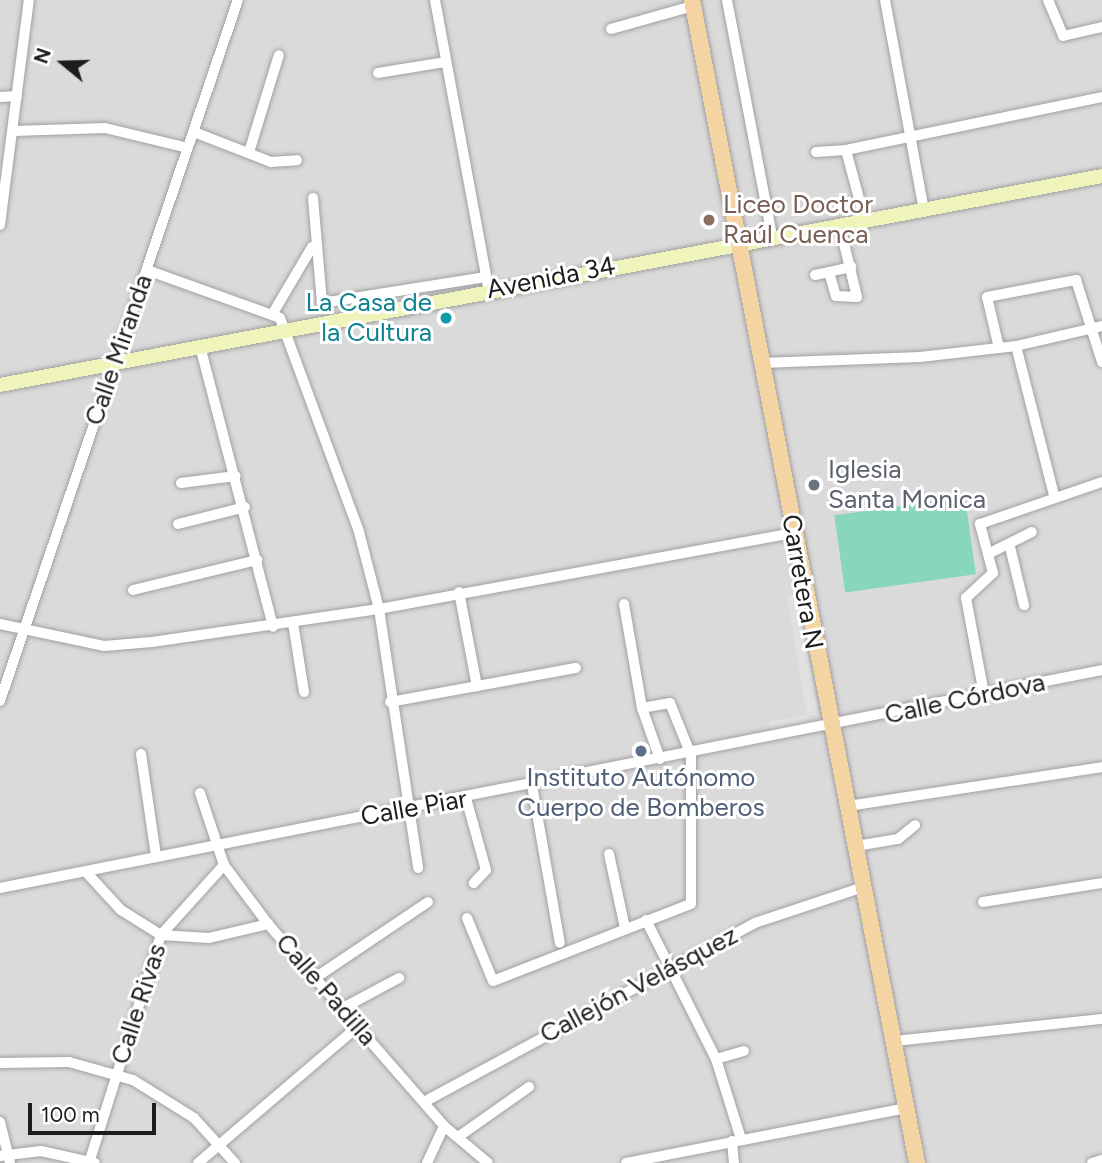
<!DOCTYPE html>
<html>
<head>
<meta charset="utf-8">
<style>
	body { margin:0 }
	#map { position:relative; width:1102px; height:1163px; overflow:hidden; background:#eeebe4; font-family:Figtree,sans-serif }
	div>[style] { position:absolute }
	.residential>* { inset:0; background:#dbdada; transform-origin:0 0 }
	.pitch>* { inset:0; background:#88d7bb; transform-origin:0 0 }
	.parking>* { inset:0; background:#e1e1e1 }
	.roads { filter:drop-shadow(0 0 2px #a1a1a1) drop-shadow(0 0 2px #a1a1a1) }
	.street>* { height:10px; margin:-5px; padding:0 5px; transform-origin:5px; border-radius:5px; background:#fff }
	.secondary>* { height:14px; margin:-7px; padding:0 7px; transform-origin:7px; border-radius:7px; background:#eff4bb }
	.primary>* { height:16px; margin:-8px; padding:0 8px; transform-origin:8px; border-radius:8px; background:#f4d4a2 }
	.dots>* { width:19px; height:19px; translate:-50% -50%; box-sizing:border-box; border:4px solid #fff; border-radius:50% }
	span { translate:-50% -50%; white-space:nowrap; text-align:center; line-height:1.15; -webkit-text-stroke:6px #fff; paint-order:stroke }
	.education-label { font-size:26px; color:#785e54 }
	.left { translate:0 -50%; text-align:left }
	.street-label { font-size:26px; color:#1d1d1d }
	.culture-label { font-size:26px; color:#0d838f }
	.right { translate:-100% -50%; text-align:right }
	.worship-label { font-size:26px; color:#5b616d }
	.service-label { font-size:26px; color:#4e5e75 }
	.north { position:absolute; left:28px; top:28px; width:70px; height:70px; -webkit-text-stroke:5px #fff; paint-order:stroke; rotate:289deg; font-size:19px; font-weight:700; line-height:28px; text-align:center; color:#1d1d1d }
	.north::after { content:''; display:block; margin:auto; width:24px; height:32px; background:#1d1d1d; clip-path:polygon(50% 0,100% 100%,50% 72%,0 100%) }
	.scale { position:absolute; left:28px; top:1103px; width:128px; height:32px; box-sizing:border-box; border:4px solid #1d1d1d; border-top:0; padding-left:9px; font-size:21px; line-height:24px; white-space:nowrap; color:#1d1d1d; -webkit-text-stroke:5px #fff; paint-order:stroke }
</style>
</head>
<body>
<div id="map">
	<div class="residential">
		<div style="left:0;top:0;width:1102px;height:1163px"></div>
	</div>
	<div class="pitch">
		<div style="left:965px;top:497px;width:78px;height:132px;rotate:82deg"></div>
	</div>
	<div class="parking">
		<div style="clip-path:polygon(797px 594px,818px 714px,808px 716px,809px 725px,770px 732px,769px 722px,807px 715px,787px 596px)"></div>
	</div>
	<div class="roads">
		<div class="street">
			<div style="left:435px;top:0;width:295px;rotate:79.5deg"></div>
			<div style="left:727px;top:0;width:240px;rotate:79.2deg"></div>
			<div style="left:885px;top:0;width:215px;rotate:79.5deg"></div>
			<div style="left:1048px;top:0;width:39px;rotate:67deg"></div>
			<div style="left:1063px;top:36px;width:40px;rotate:-13deg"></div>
			<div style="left:611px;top:29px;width:85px;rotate:-15.7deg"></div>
			<div style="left:378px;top:73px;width:69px;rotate:-9.2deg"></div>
			<div style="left:0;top:97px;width:17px;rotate:-3deg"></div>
			<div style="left:14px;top:131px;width:91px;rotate:-1.9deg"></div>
			<div style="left:105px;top:128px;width:85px;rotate:13.5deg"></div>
			<div style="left:194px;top:132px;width:83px;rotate:21.3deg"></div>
			<div style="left:271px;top:162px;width:26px;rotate:-4deg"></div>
			<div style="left:250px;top:149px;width:98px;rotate:-72.9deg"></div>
			<div style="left:816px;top:152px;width:30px;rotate:-4deg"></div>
			<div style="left:313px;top:198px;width:105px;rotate:85.1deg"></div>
			<div style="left:322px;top:303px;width:166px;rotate:-9deg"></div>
			<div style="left:865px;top:221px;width:73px;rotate:-105deg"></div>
			<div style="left:846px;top:150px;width:261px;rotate:-11.7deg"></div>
			<div style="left:0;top:225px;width:227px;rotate:-82.7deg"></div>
			<div style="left:147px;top:270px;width:141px;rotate:19.8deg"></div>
			<div style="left:280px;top:318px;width:228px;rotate:69.7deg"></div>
			<div style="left:359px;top:532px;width:80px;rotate:75.4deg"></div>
			<div style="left:379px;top:609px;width:262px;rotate:81.4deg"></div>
			<div style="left:829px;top:272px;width:23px;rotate:-13deg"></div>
			<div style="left:815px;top:275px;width:14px;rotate:-12deg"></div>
			<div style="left:829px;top:272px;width:25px;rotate:74deg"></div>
			<div style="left:836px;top:296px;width:21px;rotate:3deg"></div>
			<div style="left:857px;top:297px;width:72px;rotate:-103.7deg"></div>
			<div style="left:273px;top:313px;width:77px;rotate:-59.4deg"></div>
			<div style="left:200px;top:346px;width:290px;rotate:75.4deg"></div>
			<div style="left:1016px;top:346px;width:154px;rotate:75.7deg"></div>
			<div style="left:999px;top:348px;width:52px;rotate:-103.2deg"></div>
			<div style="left:987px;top:297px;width:91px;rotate:-10.8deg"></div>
			<div style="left:1076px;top:280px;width:86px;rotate:72.4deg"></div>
			<div style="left:762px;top:363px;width:158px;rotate:-2.2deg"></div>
			<div style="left:920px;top:357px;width:97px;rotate:-6.5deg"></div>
			<div style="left:1016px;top:346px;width:88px;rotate:-13.1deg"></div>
			<div style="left:181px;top:483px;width:55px;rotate:-7.3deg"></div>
			<div style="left:178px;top:524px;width:69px;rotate:-14.2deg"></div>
			<div style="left:1010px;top:547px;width:60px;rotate:76.4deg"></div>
			<div style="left:988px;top:554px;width:49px;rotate:-26.6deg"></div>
			<div style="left:133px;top:590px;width:128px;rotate:-13.6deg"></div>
			<div style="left:459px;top:592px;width:96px;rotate:79.2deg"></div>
			<div style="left:624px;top:604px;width:106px;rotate:80.2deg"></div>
			<div style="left:293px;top:623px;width:70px;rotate:80.9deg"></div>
			<div style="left:0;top:624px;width:106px;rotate:11.9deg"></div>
			<div style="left:104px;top:646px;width:48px;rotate:-4.8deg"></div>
			<div style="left:152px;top:642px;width:229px;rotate:-8.3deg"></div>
			<div style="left:379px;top:609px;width:421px;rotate:-10.4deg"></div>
			<div style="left:984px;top:694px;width:98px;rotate:-100.6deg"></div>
			<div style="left:966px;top:598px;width:37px;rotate:-43deg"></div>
			<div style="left:993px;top:573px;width:51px;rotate:-104.9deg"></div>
			<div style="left:980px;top:524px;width:129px;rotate:-19deg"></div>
			<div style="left:0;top:701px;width:740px;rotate:-71.25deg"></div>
			<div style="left:390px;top:702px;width:189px;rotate:-10.4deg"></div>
			<div style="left:141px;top:754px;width:103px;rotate:81.6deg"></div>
			<div style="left:532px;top:785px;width:160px;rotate:80deg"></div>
			<div style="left:200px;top:793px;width:76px;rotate:71.6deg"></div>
			<div style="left:224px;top:865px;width:74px;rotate:53.3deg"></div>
			<div style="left:268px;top:924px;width:268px;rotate:48.9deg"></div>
			<div style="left:444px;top:1126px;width:57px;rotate:40.1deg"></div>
			<div style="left:466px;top:798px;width:75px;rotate:74.5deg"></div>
			<div style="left:486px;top:870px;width:18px;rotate:133deg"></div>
			<div style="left:848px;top:806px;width:257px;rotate:-8.7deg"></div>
			<div style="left:856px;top:846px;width:43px;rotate:-9.5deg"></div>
			<div style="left:898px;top:839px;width:22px;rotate:-39deg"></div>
			<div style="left:609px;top:854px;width:76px;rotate:77.8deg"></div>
			<div style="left:86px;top:872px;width:52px;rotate:47.4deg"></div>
			<div style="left:121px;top:910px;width:47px;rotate:32deg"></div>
			<div style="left:161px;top:935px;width:48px;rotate:3.6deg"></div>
			<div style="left:209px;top:938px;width:61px;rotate:-13.3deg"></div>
			<div style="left:0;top:888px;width:1123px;rotate:-11.19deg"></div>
			<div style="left:983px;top:902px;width:121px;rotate:-9.1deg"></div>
			<div style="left:467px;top:918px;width:68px;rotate:67.6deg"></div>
			<div style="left:493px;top:981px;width:212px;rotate:-21.3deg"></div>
			<div style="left:691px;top:904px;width:149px;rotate:-90deg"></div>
			<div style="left:691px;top:755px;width:56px;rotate:-112deg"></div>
			<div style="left:670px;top:703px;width:28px;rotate:170deg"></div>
			<div style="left:642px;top:708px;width:54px;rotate:70.6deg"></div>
			<div style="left:646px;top:920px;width:156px;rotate:63.3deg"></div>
			<div style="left:716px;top:1059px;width:84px;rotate:72.6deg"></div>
			<div style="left:315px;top:978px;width:136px;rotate:-33.9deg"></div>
			<div style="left:341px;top:1009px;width:66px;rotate:-28.1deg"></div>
			<div style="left:895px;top:1041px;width:208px;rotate:-6.1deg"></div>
			<div style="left:716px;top:1059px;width:29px;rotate:-16deg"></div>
			<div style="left:0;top:1063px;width:69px;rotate:-0.8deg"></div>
			<div style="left:69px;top:1062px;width:66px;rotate:15.7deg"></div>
			<div style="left:133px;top:1080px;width:72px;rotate:31.9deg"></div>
			<div style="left:194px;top:1118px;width:61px;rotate:47.7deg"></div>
			<div style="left:424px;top:1102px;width:376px;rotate:-28.4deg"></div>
			<div style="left:755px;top:923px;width:114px;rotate:-18.4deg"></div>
			<div style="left:0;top:1122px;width:42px;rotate:76.3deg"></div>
			<div style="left:458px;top:1137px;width:87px;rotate:-35.2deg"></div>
			<div style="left:732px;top:1141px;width:22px;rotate:85deg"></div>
			<div style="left:0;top:1156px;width:41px;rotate:-7deg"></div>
			<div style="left:41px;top:1151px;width:55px;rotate:12.5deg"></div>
			<div style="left:89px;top:1163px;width:239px;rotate:-72.5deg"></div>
			<div style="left:161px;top:935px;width:94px;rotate:-48deg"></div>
			<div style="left:198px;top:1163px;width:209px;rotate:-40.5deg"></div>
			<div style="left:427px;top:1163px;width:41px;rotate:-65.3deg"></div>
			<div style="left:626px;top:1163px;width:286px;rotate:-11.1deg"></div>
			<div style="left:1092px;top:1163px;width:10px;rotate:-17deg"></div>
		</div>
		<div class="secondary">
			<div style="left:0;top:385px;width:1122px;rotate:-10.74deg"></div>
		</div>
		<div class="primary">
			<div style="left:692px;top:0;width:1185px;rotate:79.05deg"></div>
		</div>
	</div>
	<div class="dots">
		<div style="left:709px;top:220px;background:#8d6e63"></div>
		<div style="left:446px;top:318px;background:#0f9aa8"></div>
		<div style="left:814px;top:485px;background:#6b7280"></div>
		<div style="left:641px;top:751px;background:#5c6f8a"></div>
	</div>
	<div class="education-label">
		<span class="left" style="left:723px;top:220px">Liceo Doctor<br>Raúl Cuenca</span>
	</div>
	<div class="street-label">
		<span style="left:551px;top:278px;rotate:-11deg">Avenida 34</span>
		<span style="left:119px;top:350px;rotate:-71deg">Calle Miranda</span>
		<span style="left:802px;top:582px;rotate:80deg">Carretera N</span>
		<span style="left:965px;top:699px;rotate:-12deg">Calle Córdova</span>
		<span style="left:414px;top:808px;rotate:-10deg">Calle Piar</span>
		<span style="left:639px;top:985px;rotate:-28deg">Callejón Velásquez</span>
		<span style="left:326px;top:990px;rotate:49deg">Calle Padilla</span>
		<span style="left:139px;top:1004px;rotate:-72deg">Calle Rivas</span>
	</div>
	<div class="culture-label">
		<span class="right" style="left:432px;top:318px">La Casa de<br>la Cultura</span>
	</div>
	<div class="worship-label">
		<span class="left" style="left:828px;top:485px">Iglesia<br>Santa Monica</span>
	</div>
	<div class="service-label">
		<span style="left:641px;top:793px">Instituto Autónomo<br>Cuerpo de Bomberos</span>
	</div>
	<div class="north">N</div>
	<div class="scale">100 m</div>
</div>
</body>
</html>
